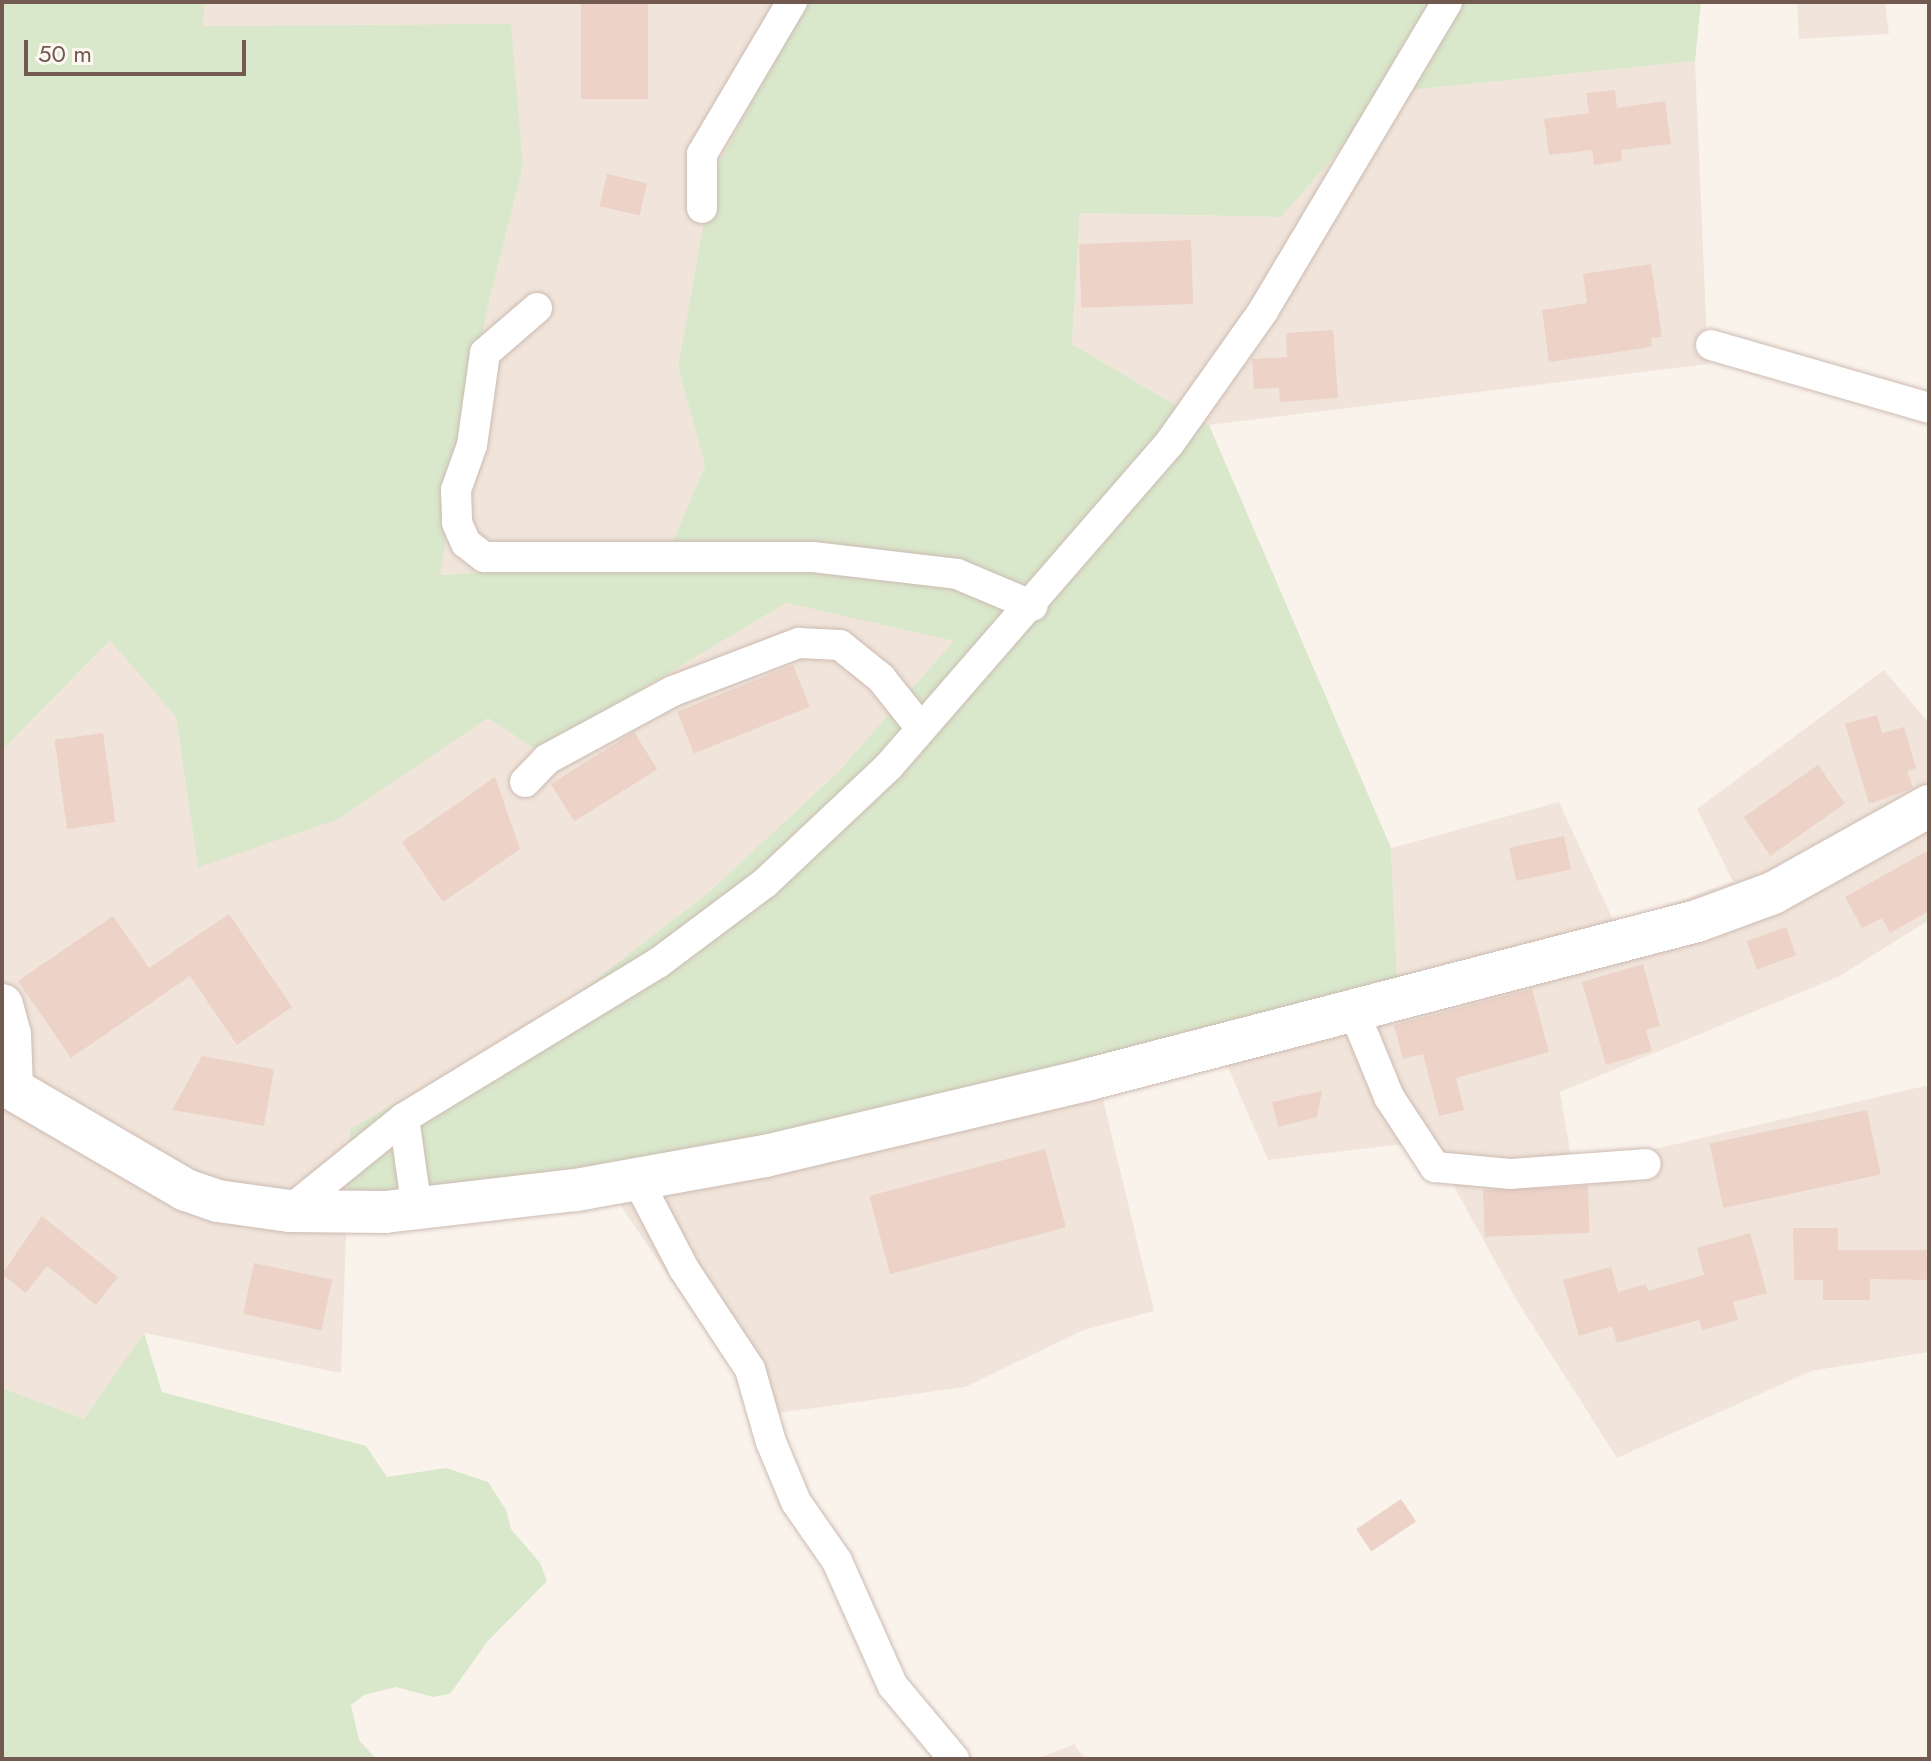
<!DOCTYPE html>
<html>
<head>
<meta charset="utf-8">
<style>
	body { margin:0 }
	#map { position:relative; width:1931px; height:1761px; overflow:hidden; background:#faf3ec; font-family:Jost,sans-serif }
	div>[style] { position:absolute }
	.residential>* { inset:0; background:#f1e5db }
	.green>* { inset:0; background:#d9e7cb }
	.building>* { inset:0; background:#ecd2c7; transform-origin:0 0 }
	.roads { filter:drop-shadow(0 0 2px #ccbbb2) drop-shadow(0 0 2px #ccbbb2) }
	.street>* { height:30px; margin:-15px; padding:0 15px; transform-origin:15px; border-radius:15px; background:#fff }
	.secondary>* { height:42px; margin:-21px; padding:0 21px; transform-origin:21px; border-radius:21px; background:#fff }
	span { translate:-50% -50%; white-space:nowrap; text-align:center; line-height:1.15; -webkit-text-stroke:7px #fdf8f2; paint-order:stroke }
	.frame { position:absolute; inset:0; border:4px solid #735a51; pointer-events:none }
	.scale { position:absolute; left:24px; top:40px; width:222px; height:36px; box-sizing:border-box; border:4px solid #735a51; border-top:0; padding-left:10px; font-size:24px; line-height:28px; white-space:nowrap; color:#735a51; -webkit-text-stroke:6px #fdf8f2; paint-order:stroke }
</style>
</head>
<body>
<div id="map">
	<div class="residential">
		<div style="clip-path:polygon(205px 2px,807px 2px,712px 175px,678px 367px,705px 466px,665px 560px,439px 575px,487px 311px,523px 167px,203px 26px)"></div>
		<div style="clip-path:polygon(1797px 2px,1885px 2px,1889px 34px,1799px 39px)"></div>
		<div style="clip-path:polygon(1695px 61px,1708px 364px,1209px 425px,1072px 344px,1080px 213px,1280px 217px,1390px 92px)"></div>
		<div style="clip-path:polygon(786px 603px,955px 641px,838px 772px,709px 892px,572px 998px,500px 1045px,350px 1129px,341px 1373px,145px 1333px,84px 1419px,2px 1388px,2px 750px,110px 639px,176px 717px,198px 866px,337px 820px,488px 718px,538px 751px)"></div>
		<div style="clip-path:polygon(1884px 670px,1929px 723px,1929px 920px,1840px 976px,1560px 1092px,1573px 1168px,1929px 1085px,1929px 1352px,1811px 1371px,1617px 1458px,1517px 1301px,1429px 1141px,1268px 1160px,1220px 1049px,1397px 977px,1391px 848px,1559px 802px,1615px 924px,1733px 882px,1697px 809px)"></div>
		<div style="clip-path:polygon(1094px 1062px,1154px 1311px,1084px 1330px,965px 1387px,764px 1415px,603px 1180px)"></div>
		<div style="clip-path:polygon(1074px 1744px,1085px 1759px,1037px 1759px)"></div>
	</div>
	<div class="green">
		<div style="clip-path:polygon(2px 2px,205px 2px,203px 26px,511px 24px,523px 167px,487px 311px,440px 575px,665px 560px,705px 466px,678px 367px,712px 175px,807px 2px,1701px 2px,1695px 61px,1390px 92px,1281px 217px,1080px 213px,1072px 344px,1209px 425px,1391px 848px,1397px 977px,1220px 1049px,603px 1180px,347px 1221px,350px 1129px,500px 1045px,572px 998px,709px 892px,838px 772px,954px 641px,786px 603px,538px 751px,488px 718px,337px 820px,198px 867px,176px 717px,110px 640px,2px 750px)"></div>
		<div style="clip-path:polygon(144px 1333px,162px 1392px,366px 1446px,387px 1477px,446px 1468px,488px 1482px,506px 1510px,511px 1529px,540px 1563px,547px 1581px,487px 1642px,450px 1694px,433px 1697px,396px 1687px,364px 1695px,351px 1705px,359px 1740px,376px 1759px,2px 1759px,2px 1388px,84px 1419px)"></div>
	</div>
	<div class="building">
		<div style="left:581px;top:2px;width:67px;height:97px"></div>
		<div style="clip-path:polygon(1615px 90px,1617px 108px,1665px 101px,1671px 144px,1621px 150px,1622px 161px,1594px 165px,1592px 150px,1549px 155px,1544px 119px,1589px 113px,1586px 93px)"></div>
		<div style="left:607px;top:174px;width:41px;height:33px;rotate:13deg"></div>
		<div style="left:1191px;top:240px;width:64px;height:112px;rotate:88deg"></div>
		<div style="clip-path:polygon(1651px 264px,1662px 337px,1651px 338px,1652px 347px,1549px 362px,1542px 310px,1587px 303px,1583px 274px)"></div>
		<div style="clip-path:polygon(1333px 330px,1338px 398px,1280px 402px,1279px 388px,1254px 389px,1252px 359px,1287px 357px,1286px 333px)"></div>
		<div style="left:793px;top:665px;width:45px;height:125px;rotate:68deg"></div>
		<div style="clip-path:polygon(1877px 715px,1882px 733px,1904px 727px,1916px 768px,1907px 771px,1913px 788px,1869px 804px,1845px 724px)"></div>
		<div style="left:634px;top:732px;width:44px;height:98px;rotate:58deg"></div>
		<div style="left:103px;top:733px;width:90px;height:49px;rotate:82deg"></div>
		<div style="left:1818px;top:765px;width:47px;height:91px;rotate:55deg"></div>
		<div style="clip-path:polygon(495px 777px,520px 849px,443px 902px,402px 842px)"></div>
		<div style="left:1564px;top:836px;width:34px;height:56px;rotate:78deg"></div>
		<div style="clip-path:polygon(1929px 850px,1929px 911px,1890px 933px,1882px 918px,1862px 928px,1845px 897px)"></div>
		<div style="clip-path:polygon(229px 914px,292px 1007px,237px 1045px,190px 976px,71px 1058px,18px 981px,113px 916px,149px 968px)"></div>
		<div style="left:1786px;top:927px;width:30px;height:42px;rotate:70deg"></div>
		<div style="clip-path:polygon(1643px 964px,1660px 1026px,1646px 1030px,1652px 1051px,1606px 1065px,1582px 982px)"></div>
		<div style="clip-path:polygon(1532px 989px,1549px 1052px,1456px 1078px,1464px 1110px,1439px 1116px,1423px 1054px,1403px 1059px,1394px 1025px)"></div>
		<div style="clip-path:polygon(202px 1056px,274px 1069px,264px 1126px,172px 1110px)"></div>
		<div style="clip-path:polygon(1322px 1091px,1317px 1117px,1278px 1127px,1272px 1102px)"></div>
		<div style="left:1867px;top:1110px;width:66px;height:161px;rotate:78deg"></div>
		<div style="left:1045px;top:1149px;width:81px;height:182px;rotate:75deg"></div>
		<div style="left:1588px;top:1186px;width:47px;height:105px;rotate:88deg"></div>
		<div style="clip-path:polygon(42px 1216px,118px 1277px,96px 1305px,47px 1266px,26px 1293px,2px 1274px)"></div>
		<div style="clip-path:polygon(1793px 1228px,1838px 1228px,1838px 1250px,1929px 1250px,1929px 1280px,1870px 1279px,1870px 1300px,1823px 1300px,1823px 1280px,1794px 1280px)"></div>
		<div style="clip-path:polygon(1750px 1233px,1767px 1293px,1733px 1302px,1738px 1320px,1702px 1330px,1699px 1320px,1617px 1343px,1612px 1326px,1579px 1336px,1563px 1280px,1611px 1267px,1618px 1292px,1646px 1284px,1648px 1291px,1704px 1275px,1697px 1248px)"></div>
		<div style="left:254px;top:1263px;width:80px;height:52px;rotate:12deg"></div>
		<div style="left:1401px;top:1499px;width:27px;height:54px;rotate:56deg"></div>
	</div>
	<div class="roads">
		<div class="street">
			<div style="left:702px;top:208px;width:54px;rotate:-90deg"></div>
			<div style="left:702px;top:154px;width:177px;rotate:-59.4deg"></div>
			<div style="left:537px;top:308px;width:69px;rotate:139.1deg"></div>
			<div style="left:485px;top:353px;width:93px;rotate:98deg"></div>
			<div style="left:472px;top:445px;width:48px;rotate:109.6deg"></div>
			<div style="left:456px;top:490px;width:33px;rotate:88deg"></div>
			<div style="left:457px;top:523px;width:22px;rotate:66deg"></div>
			<div style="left:466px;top:543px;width:23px;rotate:38deg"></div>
			<div style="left:484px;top:557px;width:329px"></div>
			<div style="left:813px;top:557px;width:145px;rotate:6.7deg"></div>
			<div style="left:957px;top:574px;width:82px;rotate:22.8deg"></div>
			<div style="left:1711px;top:345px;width:227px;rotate:16.1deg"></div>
			<div style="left:525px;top:782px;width:32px;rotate:-46deg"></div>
			<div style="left:547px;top:759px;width:143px;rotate:-28.4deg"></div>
			<div style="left:673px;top:691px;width:135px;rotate:-20.9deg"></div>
			<div style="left:799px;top:643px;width:41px;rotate:2.8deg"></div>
			<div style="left:840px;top:645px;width:53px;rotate:38.8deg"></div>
			<div style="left:881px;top:678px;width:63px;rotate:51.5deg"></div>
			<div style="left:1355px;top:1014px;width:90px;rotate:67.7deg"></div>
			<div style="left:1389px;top:1097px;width:84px;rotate:56.7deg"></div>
			<div style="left:1435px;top:1167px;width:75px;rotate:5.3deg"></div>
			<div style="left:1510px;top:1174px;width:136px;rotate:-4.2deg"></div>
			<div style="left:404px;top:1118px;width:92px;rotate:81.9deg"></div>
			<div style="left:638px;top:1181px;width:99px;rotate:62.4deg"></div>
			<div style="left:684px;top:1269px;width:120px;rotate:56.6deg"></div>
			<div style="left:750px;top:1369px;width:76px;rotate:74deg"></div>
			<div style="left:771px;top:1442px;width:65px;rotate:67.4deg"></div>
			<div style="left:796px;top:1502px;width:72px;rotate:55.2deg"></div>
			<div style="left:837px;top:1561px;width:137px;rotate:65.9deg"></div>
			<div style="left:893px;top:1686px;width:95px;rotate:50.1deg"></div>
			<div style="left:289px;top:1211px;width:148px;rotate:-39deg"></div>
			<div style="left:404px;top:1118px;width:298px;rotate:-31.4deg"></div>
			<div style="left:658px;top:963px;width:134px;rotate:-36.8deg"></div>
			<div style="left:765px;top:883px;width:170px;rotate:-43.3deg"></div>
			<div style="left:889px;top:766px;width:427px;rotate:-49deg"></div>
			<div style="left:1169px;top:444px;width:163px;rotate:-54.7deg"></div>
			<div style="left:1263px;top:311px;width:360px;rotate:-59.2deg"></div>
		</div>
		<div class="secondary">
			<div style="left:2px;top:1005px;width:30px;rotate:75deg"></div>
			<div style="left:10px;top:1034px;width:55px;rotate:87.9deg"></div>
			<div style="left:2px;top:1083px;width:213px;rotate:30.2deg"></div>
			<div style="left:186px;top:1190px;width:34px;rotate:19deg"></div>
			<div style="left:218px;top:1201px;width:72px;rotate:8deg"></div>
			<div style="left:289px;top:1211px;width:96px;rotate:0.6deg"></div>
			<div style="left:385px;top:1212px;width:192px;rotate:-6.6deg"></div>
			<div style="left:576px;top:1190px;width:192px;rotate:-10.2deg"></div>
			<div style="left:765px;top:1156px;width:334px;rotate:-13.3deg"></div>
			<div style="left:1090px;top:1079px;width:627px;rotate:-14.59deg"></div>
			<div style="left:1697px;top:921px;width:81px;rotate:-20.2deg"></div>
			<div style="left:1773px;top:893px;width:179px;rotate:-29.1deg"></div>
		</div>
	</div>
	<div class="frame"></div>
	<div class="scale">50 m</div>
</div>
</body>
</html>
